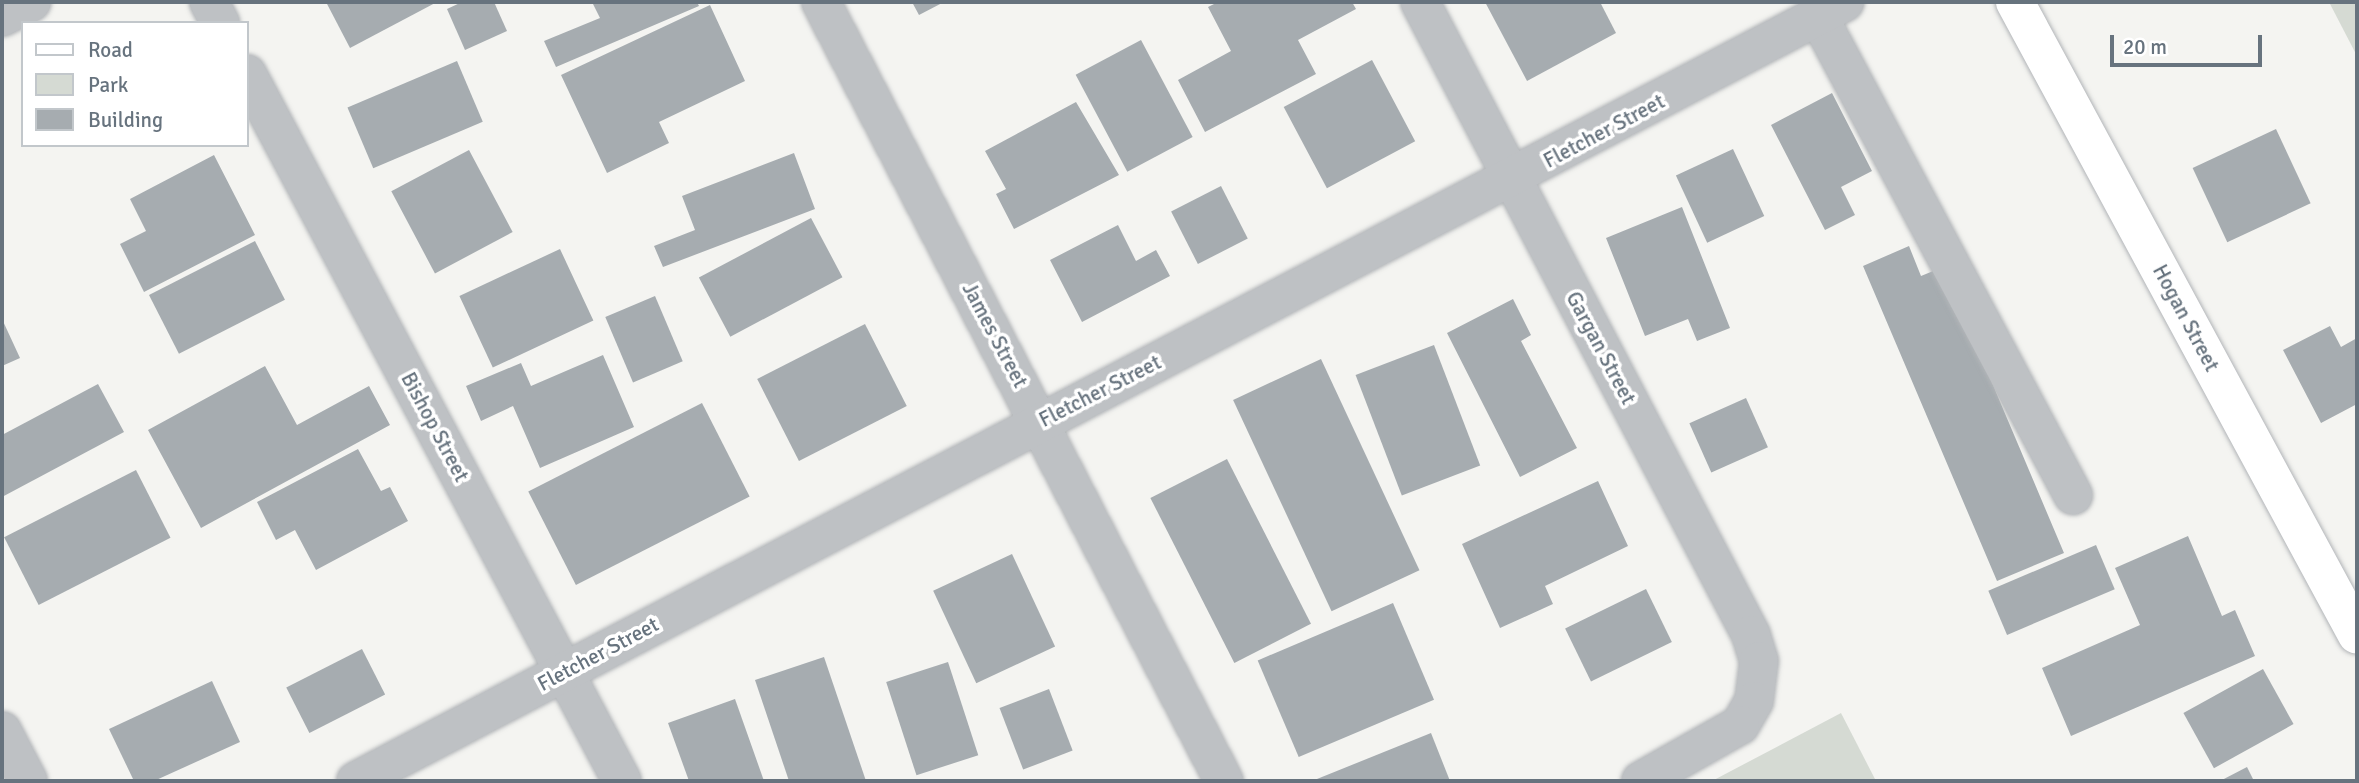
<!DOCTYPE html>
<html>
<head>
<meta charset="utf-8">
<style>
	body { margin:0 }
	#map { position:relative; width:2359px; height:783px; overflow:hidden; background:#f4f4f1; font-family:Signika,sans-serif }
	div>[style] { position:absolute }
	.green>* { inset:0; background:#d5dad3 }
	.building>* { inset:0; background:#a6acb0; transform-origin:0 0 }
	.roads { filter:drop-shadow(0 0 2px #b2b5b8) drop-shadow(0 0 2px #b2b5b8) }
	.minor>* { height:38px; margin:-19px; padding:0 19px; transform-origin:19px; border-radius:19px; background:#bec1c4 }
	.major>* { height:38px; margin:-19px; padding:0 19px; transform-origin:19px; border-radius:19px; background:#fff }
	span { translate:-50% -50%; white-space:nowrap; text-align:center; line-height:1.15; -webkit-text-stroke:7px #fff; paint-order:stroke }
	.street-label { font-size:21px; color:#67737e }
	.frame { position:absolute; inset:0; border:4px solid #67737e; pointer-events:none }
	.legend { position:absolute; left:21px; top:21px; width:228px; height:126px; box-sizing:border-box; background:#fff; border:2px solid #c2c7cb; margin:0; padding:9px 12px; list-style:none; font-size:21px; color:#67737e }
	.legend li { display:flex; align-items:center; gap:14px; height:35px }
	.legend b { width:35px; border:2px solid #c2c7cb }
	.scale { position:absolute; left:2110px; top:35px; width:152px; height:32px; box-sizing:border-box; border:4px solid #67737e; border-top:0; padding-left:9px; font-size:21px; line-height:24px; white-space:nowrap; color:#67737e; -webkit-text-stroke:5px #fff; paint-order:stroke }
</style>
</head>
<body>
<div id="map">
	<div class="green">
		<div style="clip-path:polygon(2329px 2px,2357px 2px,2357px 56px)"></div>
		<div style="clip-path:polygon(1841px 713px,1876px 781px,1712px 781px)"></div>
	</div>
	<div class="building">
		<div style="clip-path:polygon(326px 2px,437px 2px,350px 48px)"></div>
		<div style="clip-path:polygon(462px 2px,494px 2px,507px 31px,465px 50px,447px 9px)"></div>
		<div style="clip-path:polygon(592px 2px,697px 2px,699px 6px,556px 67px,544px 41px,600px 18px)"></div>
		<div style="clip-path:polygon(912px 2px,944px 2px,919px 15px)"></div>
		<div style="clip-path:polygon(1218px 2px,1352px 2px,1356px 9px,1298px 40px,1316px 74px,1205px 132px,1178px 80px,1231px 51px,1208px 7px)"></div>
		<div style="clip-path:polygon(1485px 2px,1600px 2px,1616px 33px,1527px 81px)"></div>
		<div style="clip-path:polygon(710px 5px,745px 81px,659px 122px,669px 143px,607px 173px,561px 75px)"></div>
		<div style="left:1141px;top:40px;width:110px;height:74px;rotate:62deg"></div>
		<div style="left:1372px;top:60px;width:92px;height:100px;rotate:62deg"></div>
		<div style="left:457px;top:61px;width:66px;height:119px;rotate:67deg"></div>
		<div style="clip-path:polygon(1832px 93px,1872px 171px,1841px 187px,1855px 215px,1825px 230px,1771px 125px)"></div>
		<div style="clip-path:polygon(1076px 102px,1119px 175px,1014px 229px,996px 194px,1006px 189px,985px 151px)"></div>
		<div style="left:2276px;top:129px;width:82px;height:92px;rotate:65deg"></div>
		<div style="left:1733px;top:149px;width:74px;height:63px;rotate:65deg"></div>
		<div style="left:469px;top:150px;width:93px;height:88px;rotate:62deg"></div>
		<div style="clip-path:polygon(794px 153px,815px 209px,663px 267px,654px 246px,695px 230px,682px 196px)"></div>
		<div style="clip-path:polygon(214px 155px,255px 235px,144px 292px,120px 244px,146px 231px,130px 199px)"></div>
		<div style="left:1221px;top:186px;width:59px;height:56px;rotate:63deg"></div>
		<div style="clip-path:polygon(1682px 207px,1730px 328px,1697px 341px,1688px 319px,1645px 336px,1606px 238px)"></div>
		<div style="left:811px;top:218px;width:67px;height:127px;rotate:62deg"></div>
		<div style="clip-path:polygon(1118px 225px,1136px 261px,1156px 250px,1170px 276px,1082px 322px,1050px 260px)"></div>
		<div style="left:255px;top:241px;width:66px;height:119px;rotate:63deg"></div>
		<div style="clip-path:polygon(1909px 246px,1921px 276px,1943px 267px,2064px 553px,1997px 581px,1863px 266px)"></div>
		<div style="left:560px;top:249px;width:79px;height:111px;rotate:65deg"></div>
		<div style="left:655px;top:296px;width:71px;height:54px;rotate:67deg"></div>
		<div style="clip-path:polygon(1513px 299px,1531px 335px,1521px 341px,1577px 448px,1520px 477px,1447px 333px)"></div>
		<div style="clip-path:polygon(2px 319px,20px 358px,2px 366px)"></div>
		<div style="left:865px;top:324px;width:92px;height:121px;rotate:63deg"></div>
		<div style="clip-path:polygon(2330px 326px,2341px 347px,2357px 338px,2357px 404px,2321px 423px,2283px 350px)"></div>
		<div style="left:1434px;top:345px;width:129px;height:84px;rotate:69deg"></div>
		<div style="clip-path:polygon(603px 355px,634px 427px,540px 468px,513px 406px,481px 421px,466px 386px,521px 363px,531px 386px)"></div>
		<div style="left:1321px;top:359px;width:233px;height:97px;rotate:65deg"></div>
		<div style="clip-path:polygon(265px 366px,297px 425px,369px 386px,390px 425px,201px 528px,148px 430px)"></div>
		<div style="clip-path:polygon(98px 384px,124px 432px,2px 497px,2px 435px)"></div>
		<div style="left:1746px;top:398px;width:54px;height:62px;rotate:66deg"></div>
		<div style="left:702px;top:403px;width:105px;height:195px;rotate:63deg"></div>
		<div style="clip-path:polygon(358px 449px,381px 491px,390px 487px,408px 521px,316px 570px,295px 530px,276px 540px,257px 502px)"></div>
		<div style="left:1227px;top:459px;width:185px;height:86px;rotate:63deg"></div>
		<div style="left:136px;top:470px;width:76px;height:148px;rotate:63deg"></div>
		<div style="clip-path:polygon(1598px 481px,1628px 546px,1545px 586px,1553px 604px,1500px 628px,1462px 544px)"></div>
		<div style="clip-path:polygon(2188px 536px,2222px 616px,2235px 610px,2255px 656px,2071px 736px,2042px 668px,2140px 625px,2115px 568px)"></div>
		<div style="left:2096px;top:545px;width:48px;height:117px;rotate:67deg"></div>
		<div style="left:1012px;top:554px;width:102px;height:87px;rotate:65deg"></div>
		<div style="left:1646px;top:589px;width:59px;height:90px;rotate:64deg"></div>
		<div style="left:1393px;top:603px;width:105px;height:147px;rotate:67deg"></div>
		<div style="left:362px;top:649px;width:51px;height:85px;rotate:63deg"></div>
		<div style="clip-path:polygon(824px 657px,866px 781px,789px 781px,755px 680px)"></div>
		<div style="left:948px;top:662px;width:98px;height:65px;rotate:72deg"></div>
		<div style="left:2263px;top:669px;width:63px;height:91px;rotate:61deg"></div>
		<div style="clip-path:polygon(212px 681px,240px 742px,154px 781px,134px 781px,109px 729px)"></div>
		<div style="left:1049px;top:689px;width:66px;height:53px;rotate:69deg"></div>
		<div style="clip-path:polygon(735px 699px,764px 781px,689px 781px,668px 723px)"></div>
		<div style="clip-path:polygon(1431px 733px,1450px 781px,1312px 781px)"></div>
		<div style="clip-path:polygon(2247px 767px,2254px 781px,2220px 781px)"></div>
	</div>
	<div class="roads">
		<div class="minor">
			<div style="left:209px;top:2px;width:24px;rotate:62deg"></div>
			<div style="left:821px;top:2px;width:877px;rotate:62.65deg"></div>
			<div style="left:1420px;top:2px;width:714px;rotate:62.39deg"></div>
			<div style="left:1751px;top:635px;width:27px;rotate:73deg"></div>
			<div style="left:1759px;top:661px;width:40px;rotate:97.1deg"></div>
			<div style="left:1754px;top:701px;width:28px;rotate:120deg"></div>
			<div style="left:1740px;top:725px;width:114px;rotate:150.5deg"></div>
			<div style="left:1818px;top:16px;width:543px;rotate:61.97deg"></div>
			<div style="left:2px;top:17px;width:33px;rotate:-27deg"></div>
			<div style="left:247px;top:74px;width:800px;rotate:62.06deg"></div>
			<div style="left:2px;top:731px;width:56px;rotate:62.5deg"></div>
			<div style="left:356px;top:781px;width:1680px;rotate:-27.62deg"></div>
		</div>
		<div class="major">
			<div style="left:2015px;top:2px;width:719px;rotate:61.62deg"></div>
		</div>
	</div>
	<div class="street-label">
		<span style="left:1604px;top:131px;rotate:-28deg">Fletcher Street</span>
		<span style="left:2186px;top:318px;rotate:62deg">Hogan Street</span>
		<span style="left:995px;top:335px;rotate:62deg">James Street</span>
		<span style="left:1601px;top:348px;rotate:62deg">Gargan Street</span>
		<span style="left:1100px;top:391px;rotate:-27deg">Fletcher Street</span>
		<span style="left:435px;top:427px;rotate:62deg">Bishop Street</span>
		<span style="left:598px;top:654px;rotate:-28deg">Fletcher Street</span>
	</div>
	<div class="frame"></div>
	<ul class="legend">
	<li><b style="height:9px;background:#fff"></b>Road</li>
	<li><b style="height:19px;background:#d5dad3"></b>Park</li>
	<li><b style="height:19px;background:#a6acb0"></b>Building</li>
	</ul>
	<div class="scale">20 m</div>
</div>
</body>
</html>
